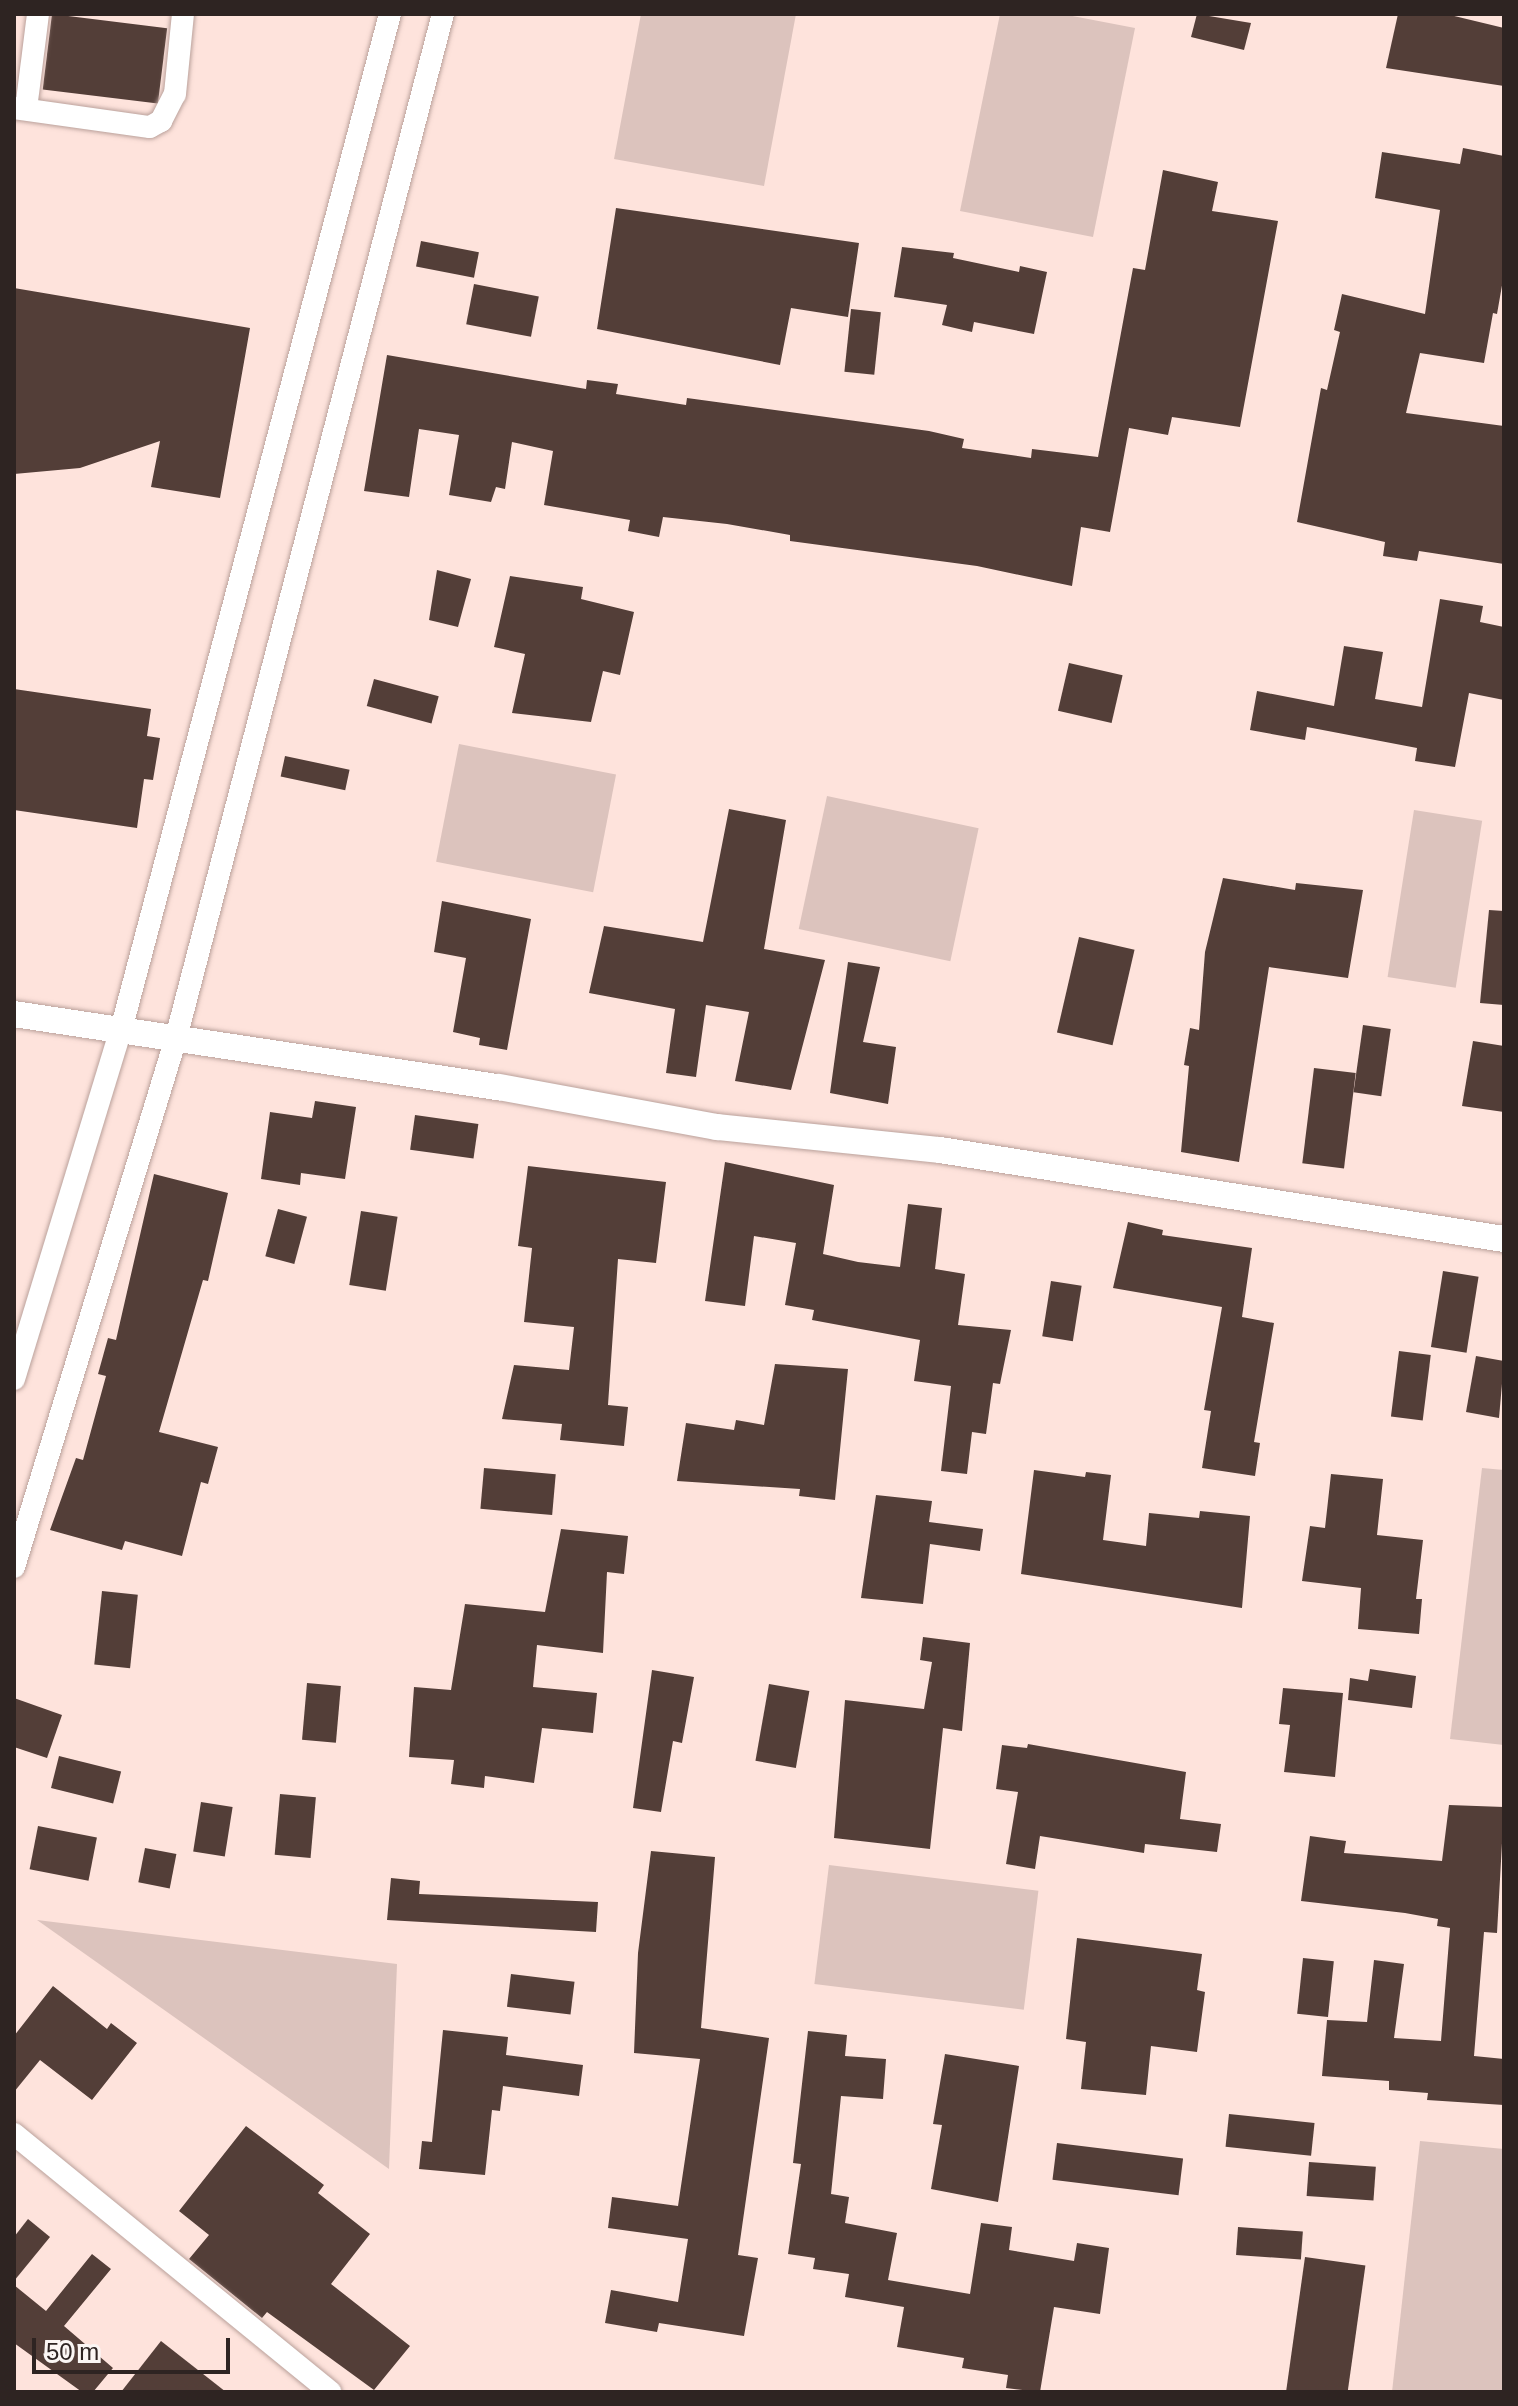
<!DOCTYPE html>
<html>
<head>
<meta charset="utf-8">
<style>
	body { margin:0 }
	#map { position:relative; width:1518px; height:2406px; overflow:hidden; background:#fee3dc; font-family:Helvetica,sans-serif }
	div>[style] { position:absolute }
	.green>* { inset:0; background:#dcc3bd; transform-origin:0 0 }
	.building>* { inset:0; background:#533e38; transform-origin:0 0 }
	.roads { filter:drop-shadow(0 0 2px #baa19b) drop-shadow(0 0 2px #baa19b) }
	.minor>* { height:22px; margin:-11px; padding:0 11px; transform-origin:11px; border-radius:11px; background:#fff }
	.tertiary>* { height:26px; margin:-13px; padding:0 13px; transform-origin:13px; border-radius:13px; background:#fff }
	span { translate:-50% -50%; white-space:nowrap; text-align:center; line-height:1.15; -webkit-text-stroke:8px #fbf6f4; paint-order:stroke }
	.frame { position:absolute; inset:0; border:16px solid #2e2422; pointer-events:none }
	.scale { position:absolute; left:32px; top:2338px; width:198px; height:36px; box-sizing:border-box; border:4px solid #2e2422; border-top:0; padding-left:10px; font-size:24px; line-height:28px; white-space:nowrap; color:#2e2422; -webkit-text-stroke:6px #fbf6f4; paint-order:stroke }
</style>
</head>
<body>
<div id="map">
	<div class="green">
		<div style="clip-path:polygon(641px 14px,796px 14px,764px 186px,614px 159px)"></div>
		<div style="clip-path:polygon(1000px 14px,1062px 14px,1135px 28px,1093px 237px,960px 211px)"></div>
		<div style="left:459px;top:744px;width:160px;height:120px;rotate:11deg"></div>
		<div style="left:827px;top:796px;width:155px;height:136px;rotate:12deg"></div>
		<div style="left:1414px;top:810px;width:69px;height:169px;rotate:9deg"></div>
		<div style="clip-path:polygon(1482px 1468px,1504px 1470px,1504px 1745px,1450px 1739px)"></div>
		<div style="left:829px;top:1865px;width:211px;height:120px;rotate:7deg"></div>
		<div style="clip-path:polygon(37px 1920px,397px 1964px,389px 2169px)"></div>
		<div style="clip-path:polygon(1420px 2141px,1504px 2149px,1504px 2392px,1392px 2392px)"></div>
	</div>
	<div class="building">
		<div style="left:52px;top:14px;width:116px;height:76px;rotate:7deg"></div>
		<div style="clip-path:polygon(1197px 14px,1251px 23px,1244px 50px,1191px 37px)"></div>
		<div style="clip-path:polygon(1398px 14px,1446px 14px,1504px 28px,1504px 86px,1386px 68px)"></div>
		<div style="clip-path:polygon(1463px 148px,1504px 156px,1504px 274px,1497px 314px,1493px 313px,1484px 363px,1420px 353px,1406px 413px,1504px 426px,1504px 564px,1419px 551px,1417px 561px,1383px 556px,1385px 542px,1297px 522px,1321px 388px,1327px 390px,1340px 332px,1334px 330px,1342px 294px,1425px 314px,1440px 210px,1375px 198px,1382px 152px,1460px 164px)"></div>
		<div style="clip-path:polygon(1163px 170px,1218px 182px,1212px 211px,1278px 221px,1240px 427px,1172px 417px,1168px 435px,1129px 428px,1110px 532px,1081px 527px,1072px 586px,977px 566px,790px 541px,790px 535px,727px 524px,663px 517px,659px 537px,628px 531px,630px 520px,544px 505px,553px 451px,512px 442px,505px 489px,496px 487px,491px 502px,449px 495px,459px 435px,419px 429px,409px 497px,364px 491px,387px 355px,586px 389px,587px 380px,618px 384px,616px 394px,686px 405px,687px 398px,929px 431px,964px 439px,962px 448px,1031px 458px,1032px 449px,1098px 457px,1133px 268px,1145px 270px)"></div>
		<div style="clip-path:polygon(616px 208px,859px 243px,848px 317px,791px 308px,780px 365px,597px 329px)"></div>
		<div style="left:421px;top:241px;width:59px;height:26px;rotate:11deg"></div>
		<div style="clip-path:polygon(902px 247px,954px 253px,953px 258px,1019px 272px,1020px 266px,1047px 272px,1034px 334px,974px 322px,972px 332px,942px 325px,947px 305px,894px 297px)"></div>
		<div style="left:474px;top:284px;width:66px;height:41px;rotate:11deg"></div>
		<div style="clip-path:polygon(14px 288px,250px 328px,220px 498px,151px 487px,160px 441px,80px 468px,14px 474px)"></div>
		<div style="left:851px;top:309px;width:30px;height:63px;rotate:6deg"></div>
		<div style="clip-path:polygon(437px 570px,471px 579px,458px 627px,429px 620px)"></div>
		<div style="clip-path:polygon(510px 576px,583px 587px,581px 599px,634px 612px,620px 675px,603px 671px,591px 722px,512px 713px,525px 654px,494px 647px)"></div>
		<div style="clip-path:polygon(1440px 599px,1483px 606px,1480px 622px,1504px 627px,1504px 700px,1469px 693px,1455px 767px,1415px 761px,1417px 748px,1307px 727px,1305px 740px,1250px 730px,1257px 691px,1334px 706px,1344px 646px,1383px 652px,1375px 699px,1422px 707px)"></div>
		<div style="left:1069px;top:663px;width:55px;height:49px;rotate:13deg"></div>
		<div style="left:374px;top:679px;width:67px;height:28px;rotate:15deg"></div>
		<div style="clip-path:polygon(14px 689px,151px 709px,147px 736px,160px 738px,153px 780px,144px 779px,137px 828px,14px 810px)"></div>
		<div style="left:285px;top:756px;width:66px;height:21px;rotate:12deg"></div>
		<div style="clip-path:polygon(729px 809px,786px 820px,764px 949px,825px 960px,791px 1090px,735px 1081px,749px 1012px,706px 1005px,696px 1077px,666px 1073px,675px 1009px,589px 993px,604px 926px,703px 942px)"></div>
		<div style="clip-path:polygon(1223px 878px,1295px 890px,1296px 883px,1363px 890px,1348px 978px,1269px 967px,1239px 1162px,1181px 1152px,1189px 1066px,1184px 1065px,1190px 1028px,1199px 1030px,1205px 952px)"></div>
		<div style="clip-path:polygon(442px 901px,531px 919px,507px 1050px,479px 1045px,480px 1038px,453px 1032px,466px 958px,434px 952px)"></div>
		<div style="clip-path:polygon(1489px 910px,1504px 911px,1504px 1005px,1480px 1003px)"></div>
		<div style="left:1079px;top:937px;width:57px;height:98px;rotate:13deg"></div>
		<div style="clip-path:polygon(848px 962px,880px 967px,863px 1042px,896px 1047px,888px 1104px,830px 1093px)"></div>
		<div style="left:1363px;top:1025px;width:28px;height:68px;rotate:8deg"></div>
		<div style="clip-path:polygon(1473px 1041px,1504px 1046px,1504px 1112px,1462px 1106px)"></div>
		<div style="left:1314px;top:1068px;width:42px;height:96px;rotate:7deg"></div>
		<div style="clip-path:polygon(315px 1101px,356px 1107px,345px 1179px,301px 1173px,300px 1185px,261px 1179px,270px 1112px,312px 1118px)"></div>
		<div style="left:415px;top:1115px;width:64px;height:35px;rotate:8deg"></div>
		<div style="clip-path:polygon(725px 1162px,834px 1185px,823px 1254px,858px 1262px,900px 1267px,908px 1204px,942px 1208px,935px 1269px,965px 1274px,958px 1325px,1011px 1330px,1000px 1384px,993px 1383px,986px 1434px,972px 1432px,967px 1474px,941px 1471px,951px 1386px,914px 1381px,920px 1340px,812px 1320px,814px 1310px,785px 1305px,796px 1243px,754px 1236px,745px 1306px,705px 1301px)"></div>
		<div style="clip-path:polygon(528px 1166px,666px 1182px,656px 1263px,618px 1259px,608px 1405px,628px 1407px,624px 1446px,560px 1440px,562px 1424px,502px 1419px,514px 1365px,569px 1370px,574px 1327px,524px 1322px,532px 1248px,518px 1246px)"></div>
		<div style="clip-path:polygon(154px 1174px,228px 1193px,208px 1281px,203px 1280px,159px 1432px,218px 1447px,208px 1484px,201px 1482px,182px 1556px,125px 1541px,122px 1550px,50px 1530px,76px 1458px,83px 1460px,106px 1376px,98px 1374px,108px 1338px,116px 1340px)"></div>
		<div style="left:278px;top:1209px;width:30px;height:49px;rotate:15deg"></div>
		<div style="left:361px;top:1211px;width:37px;height:75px;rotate:9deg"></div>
		<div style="clip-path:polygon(1128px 1222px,1163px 1230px,1162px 1235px,1252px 1248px,1242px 1317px,1274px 1323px,1254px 1442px,1260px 1443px,1255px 1476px,1202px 1468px,1211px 1411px,1204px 1410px,1222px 1307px,1113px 1288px)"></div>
		<div style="left:1443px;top:1271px;width:36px;height:77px;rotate:9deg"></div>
		<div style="left:1051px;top:1281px;width:31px;height:56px;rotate:9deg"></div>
		<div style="left:1399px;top:1351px;width:32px;height:66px;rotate:7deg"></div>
		<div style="clip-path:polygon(1476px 1356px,1504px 1361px,1499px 1418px,1466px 1412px)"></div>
		<div style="clip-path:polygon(775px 1364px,848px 1369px,835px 1500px,799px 1496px,800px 1489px,677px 1481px,686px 1423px,734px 1430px,736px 1420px,764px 1425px)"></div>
		<div style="left:484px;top:1468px;width:72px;height:41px;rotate:5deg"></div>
		<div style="clip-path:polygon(1034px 1470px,1085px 1477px,1086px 1472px,1111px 1475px,1103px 1540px,1146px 1546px,1149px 1513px,1199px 1518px,1200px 1511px,1250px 1516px,1242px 1608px,1021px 1574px)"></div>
		<div style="clip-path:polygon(1331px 1474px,1383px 1479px,1377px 1535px,1423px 1540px,1416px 1599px,1422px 1599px,1419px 1634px,1358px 1629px,1361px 1588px,1302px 1581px,1310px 1526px,1325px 1528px)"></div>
		<div style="clip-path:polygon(876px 1495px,932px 1501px,929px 1522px,983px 1529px,980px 1551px,930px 1544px,923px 1604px,861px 1598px)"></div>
		<div style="clip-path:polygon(561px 1529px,628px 1536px,624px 1574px,607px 1572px,603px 1653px,537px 1645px,533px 1687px,597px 1693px,593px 1733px,542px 1728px,534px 1783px,485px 1776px,484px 1788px,451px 1784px,454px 1760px,409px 1757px,414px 1687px,451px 1690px,465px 1604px,545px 1612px)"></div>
		<div style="left:102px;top:1591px;width:36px;height:74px;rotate:6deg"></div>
		<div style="clip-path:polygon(923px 1637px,970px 1643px,962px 1731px,943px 1728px,930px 1849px,834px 1838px,845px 1700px,924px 1709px,932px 1662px,920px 1660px)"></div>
		<div style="clip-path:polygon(1370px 1669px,1416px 1676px,1412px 1708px,1348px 1700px,1350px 1678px,1368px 1681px)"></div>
		<div style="clip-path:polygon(652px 1670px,694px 1677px,682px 1743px,673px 1741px,661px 1812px,633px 1808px)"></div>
		<div style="left:307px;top:1683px;width:34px;height:57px;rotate:5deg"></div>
		<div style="left:769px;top:1684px;width:41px;height:78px;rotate:10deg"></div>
		<div style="clip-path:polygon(1283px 1688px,1343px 1693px,1335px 1777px,1284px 1772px,1290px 1725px,1279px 1724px)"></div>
		<div style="clip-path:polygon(14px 1698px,62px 1715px,47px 1758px,14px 1747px)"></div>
		<div style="clip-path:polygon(1028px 1744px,1186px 1772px,1180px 1819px,1221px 1824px,1217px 1852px,1145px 1844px,1144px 1853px,1040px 1836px,1035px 1869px,1006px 1864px,1018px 1792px,996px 1789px,1002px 1745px,1027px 1748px)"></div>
		<div style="left:59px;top:1756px;width:64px;height:33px;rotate:14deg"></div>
		<div style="left:280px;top:1794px;width:36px;height:61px;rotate:5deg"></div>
		<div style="left:201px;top:1802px;width:32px;height:50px;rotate:9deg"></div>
		<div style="clip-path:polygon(1449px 1805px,1504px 1807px,1497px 1933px,1484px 1932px,1474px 2056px,1504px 2059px,1504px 2105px,1427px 2100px,1428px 2093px,1389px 2090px,1389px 2081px,1322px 2076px,1327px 2020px,1367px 2022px,1374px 1960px,1404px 1964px,1394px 2038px,1441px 2041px,1450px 1928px,1437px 1926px,1438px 1919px,1405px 1913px,1301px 1901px,1310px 1836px,1346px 1841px,1344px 1853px,1442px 1861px)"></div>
		<div style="left:38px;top:1826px;width:60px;height:44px;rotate:11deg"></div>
		<div style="left:145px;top:1848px;width:32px;height:35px;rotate:11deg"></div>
		<div style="clip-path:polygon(651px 1851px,715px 1857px,701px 2028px,769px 2038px,738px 2255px,758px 2258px,744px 2336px,659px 2323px,657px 2332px,605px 2323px,611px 2290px,678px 2302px,688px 2239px,608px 2228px,612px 2197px,678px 2206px,700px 2059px,634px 2053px,638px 1953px)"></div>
		<div style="clip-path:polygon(391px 1878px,420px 1881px,419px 1894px,598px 1902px,596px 1932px,387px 1920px)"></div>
		<div style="clip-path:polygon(1077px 1938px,1202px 1954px,1197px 1990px,1205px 1992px,1197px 2052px,1151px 2046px,1146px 2095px,1081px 2089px,1086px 2042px,1066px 2039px)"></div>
		<div style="left:1303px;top:1958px;width:31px;height:56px;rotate:6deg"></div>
		<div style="left:511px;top:1974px;width:64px;height:33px;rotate:7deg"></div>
		<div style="clip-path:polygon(53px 1986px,107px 2029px,111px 2023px,137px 2043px,92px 2100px,40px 2060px,14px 2092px,14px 2036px)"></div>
		<div style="clip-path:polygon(443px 2030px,508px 2037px,506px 2055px,583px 2065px,579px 2096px,503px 2086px,500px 2111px,492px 2110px,485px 2175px,419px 2169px,422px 2141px,432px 2142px)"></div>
		<div style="clip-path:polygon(808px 2031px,847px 2035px,845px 2056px,886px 2059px,883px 2099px,841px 2096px,831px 2194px,849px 2197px,845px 2223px,897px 2233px,888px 2280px,970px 2294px,981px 2223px,1012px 2227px,1009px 2250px,1074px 2261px,1077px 2243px,1109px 2248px,1100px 2314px,1054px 2307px,1040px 2392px,1006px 2388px,1008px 2375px,962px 2368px,964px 2358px,897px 2347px,904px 2307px,845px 2297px,849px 2274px,813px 2269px,815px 2258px,788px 2254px,801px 2164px,793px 2163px)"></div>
		<div style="clip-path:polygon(945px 2054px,1019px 2066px,998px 2202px,931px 2189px,942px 2125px,933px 2124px)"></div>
		<div style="left:1229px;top:2114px;width:86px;height:33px;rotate:6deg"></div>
		<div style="clip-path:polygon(246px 2126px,324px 2185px,318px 2193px,370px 2234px,331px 2284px,410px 2346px,374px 2390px,267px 2312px,262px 2318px,189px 2259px,209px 2235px,179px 2211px)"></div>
		<div style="left:1057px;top:2143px;width:127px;height:37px;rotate:7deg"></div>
		<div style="left:1309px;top:2162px;width:67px;height:34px;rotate:4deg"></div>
		<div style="clip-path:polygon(28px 2219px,50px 2237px,14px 2281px,14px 2237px)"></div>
		<div style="left:1238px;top:2227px;width:65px;height:28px;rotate:4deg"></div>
		<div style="clip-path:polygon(92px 2254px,111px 2269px,64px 2326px,113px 2368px,93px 2392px,82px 2392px,14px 2343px,14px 2285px,46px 2311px)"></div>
		<div style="left:1305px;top:2257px;width:61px;height:136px;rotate:8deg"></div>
		<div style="clip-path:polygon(161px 2341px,226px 2392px,121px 2392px)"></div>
	</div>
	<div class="roads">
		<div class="minor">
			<div style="left:14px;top:108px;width:137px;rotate:8deg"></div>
			<div style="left:150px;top:127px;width:13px;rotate:-29deg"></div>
			<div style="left:161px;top:121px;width:30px;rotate:-63deg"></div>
			<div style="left:175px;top:94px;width:80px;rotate:-84.3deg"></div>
			<div style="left:26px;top:109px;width:96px;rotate:-82.8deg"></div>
			<div style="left:14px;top:1379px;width:365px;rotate:-73deg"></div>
			<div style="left:121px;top:1030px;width:1051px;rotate:-75.17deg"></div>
			<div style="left:14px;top:1567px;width:553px;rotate:-72.97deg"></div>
			<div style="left:176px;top:1038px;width:1058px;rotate:-75.39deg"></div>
			<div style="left:14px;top:2134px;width:408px;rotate:39.2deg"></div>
		</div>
		<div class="tertiary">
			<div style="left:14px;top:1014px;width:490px;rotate:8.6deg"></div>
			<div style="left:499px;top:1087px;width:222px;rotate:10.4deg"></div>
			<div style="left:717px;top:1127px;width:224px;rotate:5.9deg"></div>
			<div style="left:940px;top:1150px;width:571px;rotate:8.97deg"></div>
		</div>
	</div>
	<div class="frame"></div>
	<div class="scale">50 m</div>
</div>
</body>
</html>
